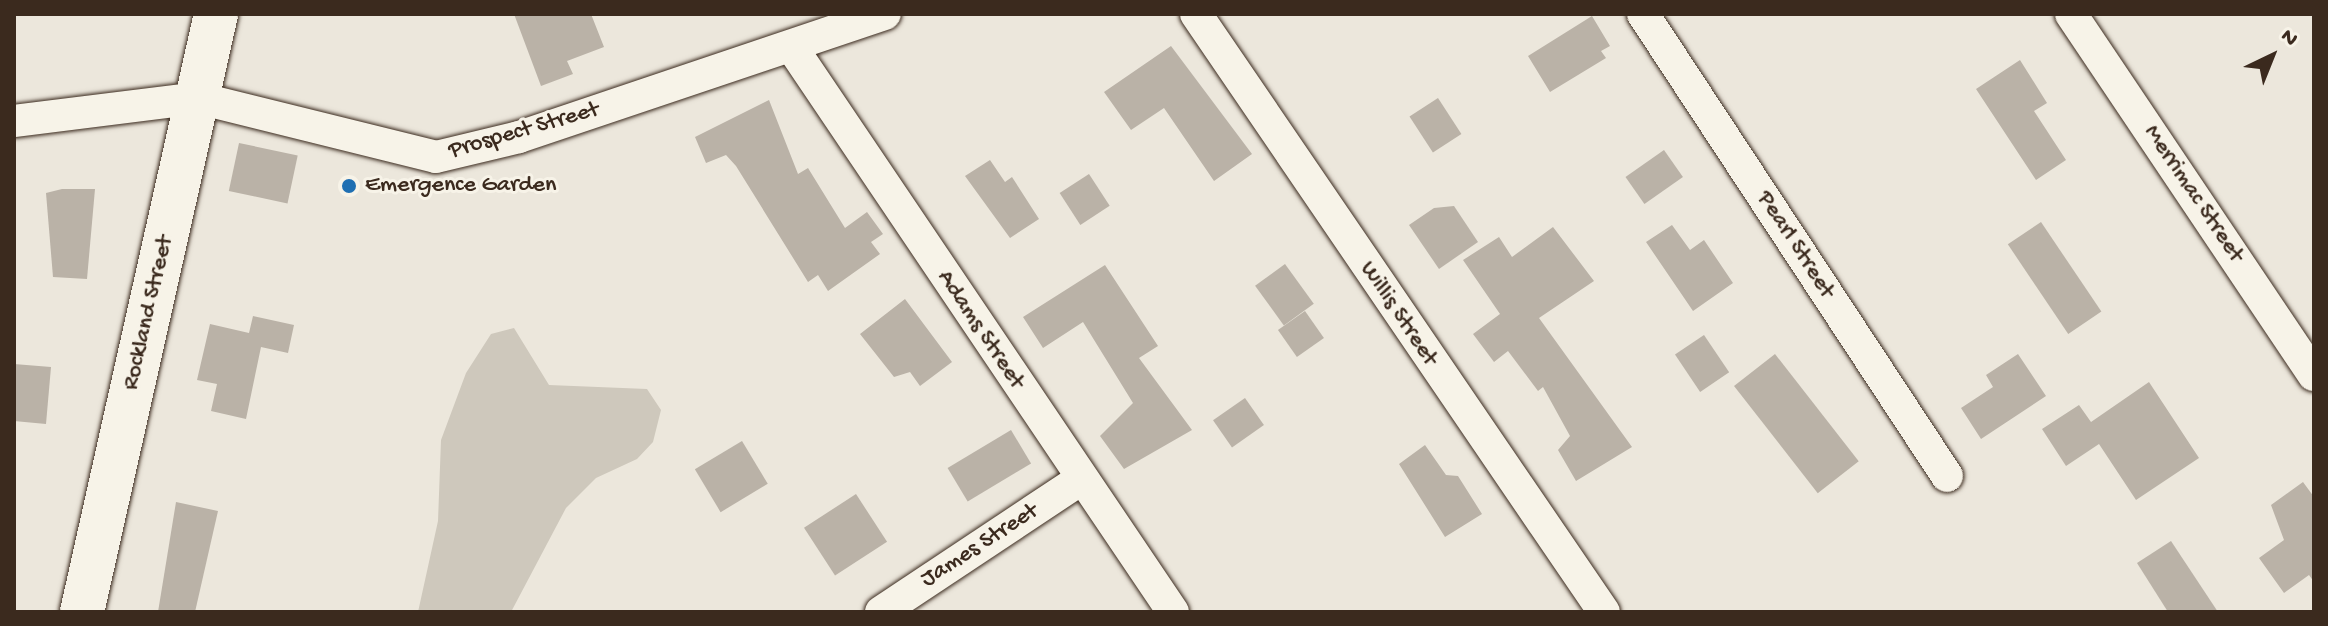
<!DOCTYPE html>
<html>
<head>
<meta charset="utf-8">
<style>
	body { margin:0 }
	#map { position:relative; width:2328px; height:626px; overflow:hidden; background:#ece7dc; font-family:"Gochi Hand",sans-serif }
	div>[style] { position:absolute }
	.green>* { inset:0; background:#cec8bc }
	.building>* { inset:0; background:#bab2a7; transform-origin:0 0 }
	.roads { filter:drop-shadow(0 0 2px #3b2a1e) drop-shadow(0 0 2px #3b2a1e) }
	.street>* { height:32px; margin:-16px; padding:0 16px; transform-origin:16px; border-radius:16px; background:#f7f3e8 }
	.secondary>* { height:44px; margin:-22px; padding:0 22px; transform-origin:22px; border-radius:22px; background:#f7f3e8 }
	.dots>* { width:22px; height:22px; translate:-50% -50%; box-sizing:border-box; border:4px solid #f7f3e8; border-radius:50% }
	span { translate:-50% -50%; white-space:nowrap; text-align:center; line-height:1.15; -webkit-text-stroke:6px #f7f3e8; paint-order:stroke }
	.street-label { font-size:24px; color:#3b2a1e }
	.poi-label { font-size:24px; color:#3b2a1e }
	.left { translate:0 -50%; text-align:left }
	.frame { position:absolute; inset:0; border:16px solid #3b2a1e; pointer-events:none }
	.north { position:absolute; left:2232px; top:16px; width:80px; height:80px; -webkit-text-stroke:6px #f7f3e8; paint-order:stroke; rotate:43deg; font-size:22px; font-weight:700; line-height:32px; text-align:center; color:#3b2a1e }
	.north::after { content:''; display:block; margin:auto; width:28px; height:36px; background:#3b2a1e; clip-path:polygon(50% 0,100% 100%,50% 72%,0 100%) }
</style>
</head>
<body>
<div id="map">
	<div class="green">
		<div style="clip-path:polygon(514px 328px,549px 385px,647px 389px,661px 410px,653px 442px,637px 459px,596px 478px,566px 508px,511px 612px,418px 612px,438px 521px,441px 440px,466px 373px,491px 334px)"></div>
	</div>
	<div class="building">
		<div style="clip-path:polygon(514px 14px,591px 14px,604px 47px,567px 61px,573px 74px,541px 86px)"></div>
		<div style="clip-path:polygon(1592px 16px,1610px 46px,1601px 51px,1606px 58px,1550px 92px,1528px 56px)"></div>
		<div style="clip-path:polygon(1171px 46px,1252px 154px,1214px 181px,1164px 108px,1131px 130px,1104px 92px)"></div>
		<div style="clip-path:polygon(2020px 60px,2047px 103px,2034px 111px,2066px 160px,2036px 180px,1976px 89px)"></div>
		<div style="left:1438px;top:98px;width:43px;height:34px;rotate:57deg"></div>
		<div style="clip-path:polygon(769px 100px,798px 174px,808px 168px,845px 228px,867px 212px,883px 234px,871px 242px,880px 254px,828px 291px,818px 275px,808px 282px,736px 166px,726px 155px,706px 163px,695px 137px)"></div>
		<div style="left:239px;top:143px;width:60px;height:49px;rotate:12deg"></div>
		<div style="left:1664px;top:150px;width:33px;height:47px;rotate:55deg"></div>
		<div style="clip-path:polygon(990px 160px,1005px 182px,1012px 177px,1039px 219px,1010px 238px,965px 176px)"></div>
		<div style="left:1089px;top:174px;width:38px;height:35px;rotate:57deg"></div>
		<div style="clip-path:polygon(62px 189px,95px 189px,87px 279px,53px 277px,46px 193px)"></div>
		<div style="clip-path:polygon(1454px 206px,1478px 242px,1439px 269px,1409px 225px,1434px 208px)"></div>
		<div style="left:2041px;top:222px;width:108px;height:40px;rotate:56deg"></div>
		<div style="clip-path:polygon(1672px 225px,1690px 250px,1704px 240px,1733px 283px,1693px 311px,1646px 242px)"></div>
		<div style="clip-path:polygon(1553px 227px,1594px 281px,1539px 318px,1632px 447px,1576px 481px,1558px 450px,1570px 436px,1543px 387px,1538px 391px,1508px 351px,1494px 362px,1473px 334px,1500px 314px,1463px 260px,1499px 237px,1512px 257px)"></div>
		<div style="left:1285px;top:264px;width:49px;height:37px;rotate:54deg"></div>
		<div style="clip-path:polygon(1105px 265px,1158px 346px,1139px 358px,1192px 430px,1124px 469px,1100px 436px,1133px 403px,1083px 322px,1043px 348px,1023px 317px)"></div>
		<div style="clip-path:polygon(905px 299px,952px 362px,920px 386px,910px 372px,894px 377px,860px 334px)"></div>
		<div style="left:1305px;top:311px;width:33px;height:33px;rotate:55deg"></div>
		<div style="clip-path:polygon(253px 316px,294px 325px,288px 353px,261px 347px,246px 419px,211px 411px,217px 384px,197px 380px,210px 324px,249px 333px)"></div>
		<div style="left:1704px;top:335px;width:45px;height:35px;rotate:56deg"></div>
		<div style="left:1775px;top:354px;width:136px;height:52px;rotate:52deg"></div>
		<div style="clip-path:polygon(2018px 354px,2046px 396px,1981px 439px,1961px 408px,1993px 387px,1986px 375px)"></div>
		<div style="clip-path:polygon(14px 364px,51px 367px,46px 424px,14px 421px)"></div>
		<div style="clip-path:polygon(2149px 382px,2199px 458px,2136px 500px,2099px 444px,2066px 466px,2042px 429px,2079px 405px,2091px 422px)"></div>
		<div style="left:1245px;top:398px;width:33px;height:39px;rotate:55deg"></div>
		<div style="left:1011px;top:430px;width:39px;height:74px;rotate:59deg"></div>
		<div style="left:742px;top:441px;width:50px;height:55px;rotate:59deg"></div>
		<div style="clip-path:polygon(1425px 445px,1446px 475px,1458px 476px,1482px 514px,1445px 537px,1399px 464px)"></div>
		<div style="clip-path:polygon(2303px 482px,2314px 497px,2314px 582px,2309px 575px,2284px 593px,2259px 558px,2284px 540px,2271px 505px)"></div>
		<div style="left:856px;top:494px;width:57px;height:62px;rotate:57deg"></div>
		<div style="clip-path:polygon(176px 502px,218px 511px,195px 612px,158px 612px)"></div>
		<div style="clip-path:polygon(2171px 541px,2218px 612px,2168px 612px,2137px 563px)"></div>
	</div>
	<div class="roads">
		<div class="street">
			<div style="left:1196px;top:14px;width:724px;rotate:55.7deg"></div>
			<div style="left:1643px;top:14px;width:553px;rotate:56.65deg"></div>
			<div style="left:2071px;top:14px;width:435px;rotate:56.1deg"></div>
			<div style="left:791px;top:46px;width:683px;rotate:55.98deg"></div>
			<div style="left:14px;top:121px;width:185px;rotate:-7.1deg"></div>
			<div style="left:198px;top:98px;width:245px;rotate:13.9deg"></div>
			<div style="left:436px;top:157px;width:85px;rotate:-13.5deg"></div>
			<div style="left:519px;top:137px;width:386px;rotate:-18.6deg"></div>
			<div style="left:881px;top:612px;width:239px;rotate:-33.6deg"></div>
		</div>
		<div class="secondary">
			<div style="left:82px;top:612px;width:613px;rotate:-77.37deg"></div>
		</div>
	</div>
	<div class="dots">
		<div style="left:349px;top:186px;background:#1f6fb2"></div>
	</div>
	<div class="street-label">
		<span style="left:524px;top:131px;rotate:-16deg">Prospect Street</span>
		<span style="left:2193px;top:194px;rotate:56deg">Merrimac Street</span>
		<span style="left:1795px;top:245px;rotate:57deg">Pearl Street</span>
		<span style="left:149px;top:313px;rotate:-77deg">Rockland Street</span>
		<span style="left:1398px;top:314px;rotate:56deg">Willis Street</span>
		<span style="left:980px;top:330px;rotate:56deg">Adams Street</span>
		<span style="left:980px;top:546px;rotate:-33deg">James Street</span>
	</div>
	<div class="poi-label">
		<span class="left" style="left:365px;top:186px">Emergence Garden</span>
	</div>
	<div class="frame"></div>
	<div class="north">N</div>
</div>
</body>
</html>
